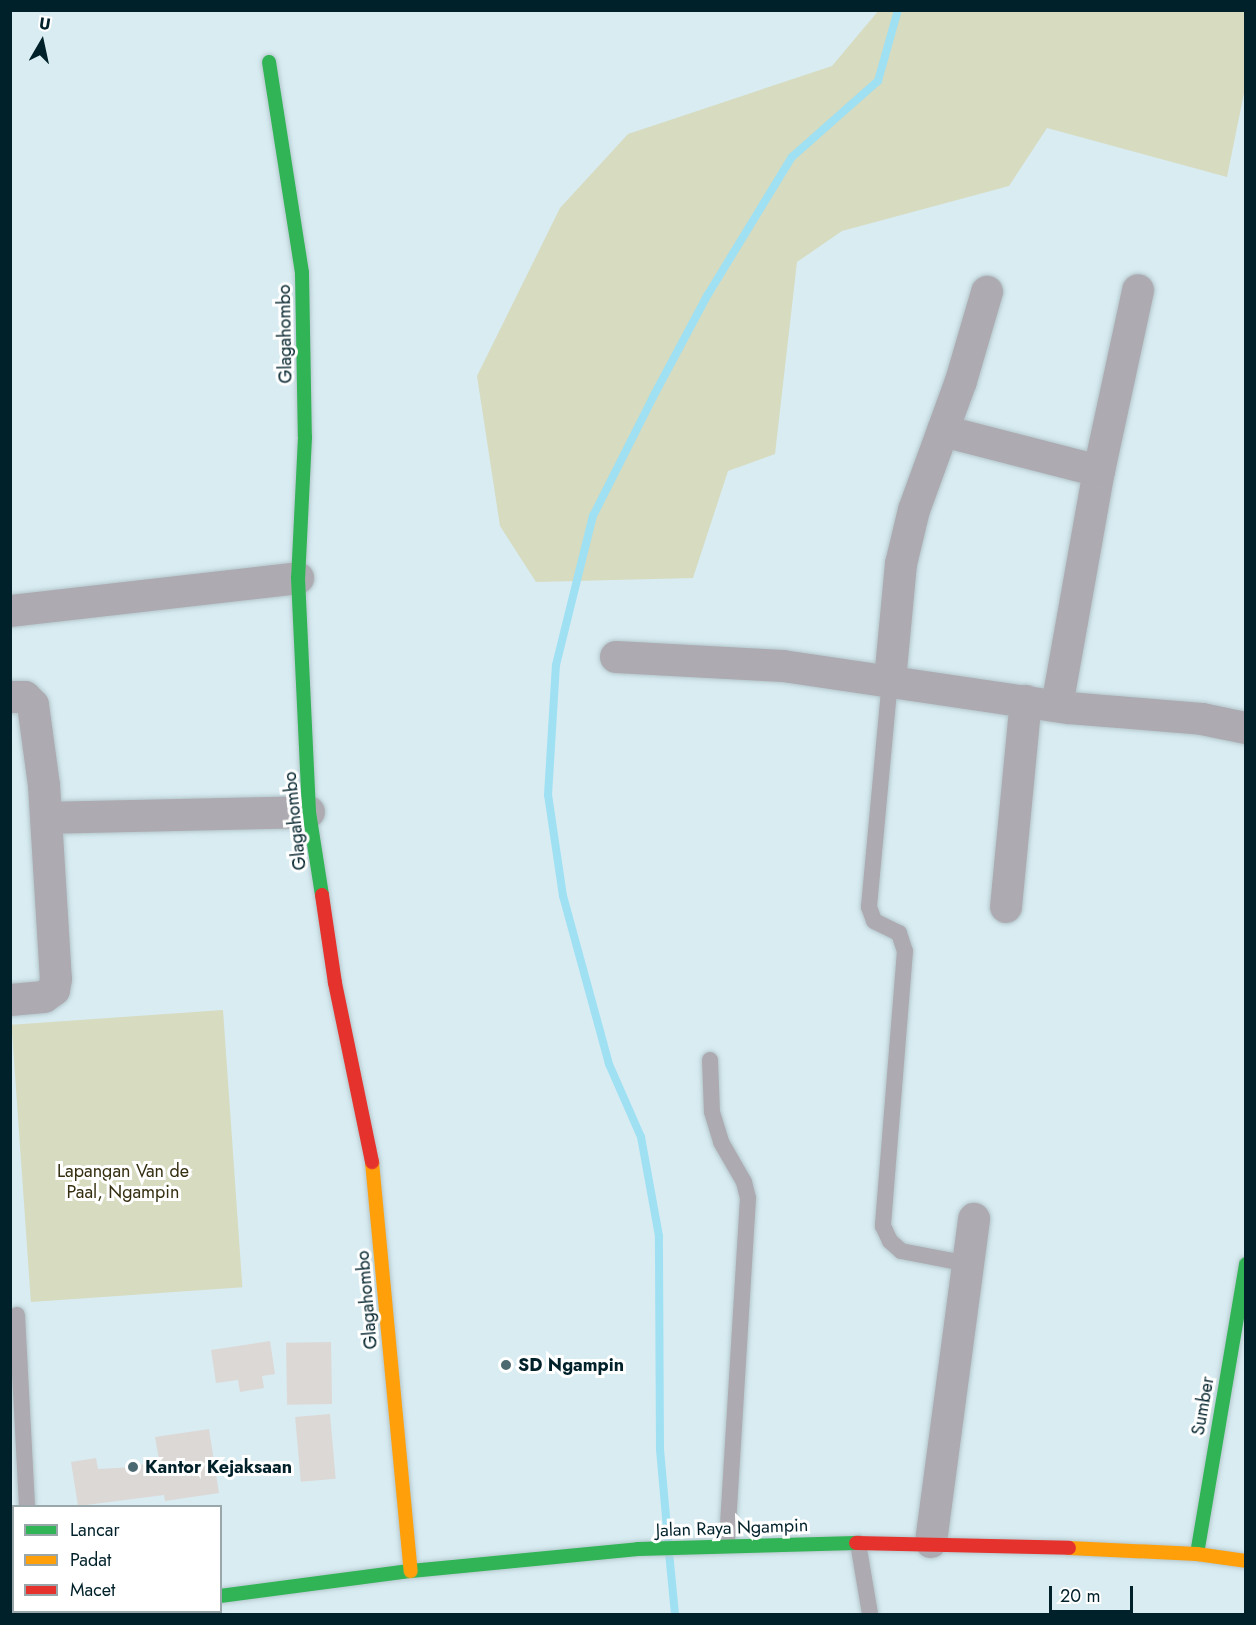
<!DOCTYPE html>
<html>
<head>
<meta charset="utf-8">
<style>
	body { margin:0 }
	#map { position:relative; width:1256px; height:1625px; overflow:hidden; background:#d8ecf2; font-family:Jost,sans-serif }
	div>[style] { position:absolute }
	.green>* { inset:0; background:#d7dbc0; transform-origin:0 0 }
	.stream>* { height:8px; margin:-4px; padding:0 4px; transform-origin:4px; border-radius:4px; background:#9fe0f3 }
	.building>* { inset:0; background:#dcd8d6; transform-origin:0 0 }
	.roads { filter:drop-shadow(0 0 2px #b4c7cc) drop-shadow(0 0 2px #b4c7cc) }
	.lane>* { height:16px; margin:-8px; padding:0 8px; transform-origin:8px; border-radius:8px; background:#adabb1 }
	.street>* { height:32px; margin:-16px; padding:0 16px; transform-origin:16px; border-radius:16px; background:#adabb1 }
	.fast>* { height:14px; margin:-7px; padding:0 7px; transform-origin:7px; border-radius:7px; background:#30b455 }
	.slow>* { height:14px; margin:-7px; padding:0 7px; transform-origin:7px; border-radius:7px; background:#ff9f0a }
	.jam>* { height:14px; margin:-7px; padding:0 7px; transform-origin:7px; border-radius:7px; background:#e5322d }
	.dots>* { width:16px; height:16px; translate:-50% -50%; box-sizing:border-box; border:3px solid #fff; border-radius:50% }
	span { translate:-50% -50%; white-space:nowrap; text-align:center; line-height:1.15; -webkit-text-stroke:6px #fff; paint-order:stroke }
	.street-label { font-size:18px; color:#00212a }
	.park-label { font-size:18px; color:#352f10 }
	.poi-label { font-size:18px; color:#00212a; font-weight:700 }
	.left { translate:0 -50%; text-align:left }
	.frame { position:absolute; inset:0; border:12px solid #00212a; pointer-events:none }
	.legend { position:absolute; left:12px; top:1505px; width:210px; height:108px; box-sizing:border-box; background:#fff; border:2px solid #99a6aa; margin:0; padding:8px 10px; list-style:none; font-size:18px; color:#00212a }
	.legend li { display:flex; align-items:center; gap:12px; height:30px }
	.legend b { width:30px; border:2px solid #99a6aa }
	.north { position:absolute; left:12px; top:12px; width:60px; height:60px; -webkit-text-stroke:4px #fff; paint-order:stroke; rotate:9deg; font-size:16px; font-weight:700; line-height:24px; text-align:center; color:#00212a }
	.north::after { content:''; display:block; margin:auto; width:21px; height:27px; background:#00212a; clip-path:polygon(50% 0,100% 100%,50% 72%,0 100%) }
	.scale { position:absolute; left:1049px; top:1586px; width:84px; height:27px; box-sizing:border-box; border:3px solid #00212a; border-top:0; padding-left:8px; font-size:18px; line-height:21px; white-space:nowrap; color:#00212a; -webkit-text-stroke:4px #fff; paint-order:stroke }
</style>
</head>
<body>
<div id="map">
	<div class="green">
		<div style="clip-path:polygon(879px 10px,1245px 11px,1245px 88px,1227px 177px,1047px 128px,1009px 186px,842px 231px,797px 262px,775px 454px,728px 471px,693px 578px,536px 582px,500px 526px,477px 376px,560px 208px,628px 134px,832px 66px)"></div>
		<div style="left:223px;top:1010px;width:278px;height:212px;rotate:86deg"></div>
	</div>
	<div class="stream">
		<div style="left:668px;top:1539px;width:90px;rotate:-95.1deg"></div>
		<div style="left:660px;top:1449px;width:213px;rotate:-90.3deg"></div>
		<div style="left:659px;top:1236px;width:101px;rotate:-100.3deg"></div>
		<div style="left:641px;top:1137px;width:80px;rotate:-113.7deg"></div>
		<div style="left:609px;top:1064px;width:174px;rotate:-105.3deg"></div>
		<div style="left:563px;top:896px;width:102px;rotate:-98.4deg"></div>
		<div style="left:548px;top:795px;width:130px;rotate:-86.5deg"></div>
		<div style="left:556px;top:665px;width:154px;rotate:-76.1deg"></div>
		<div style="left:593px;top:516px;width:133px;rotate:-63.2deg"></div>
		<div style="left:653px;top:397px;width:115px;rotate:-61.9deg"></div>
		<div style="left:707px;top:296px;width:163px;rotate:-58.6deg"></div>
		<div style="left:792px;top:157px;width:115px;rotate:-41.5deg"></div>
		<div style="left:878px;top:81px;width:74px;rotate:-74.3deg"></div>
		<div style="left:669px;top:1552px;width:62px;rotate:84.5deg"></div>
	</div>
	<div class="building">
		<div style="clip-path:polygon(270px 1341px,275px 1374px,262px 1376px,264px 1388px,240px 1392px,238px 1380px,216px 1383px,211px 1350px)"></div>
		<div style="left:331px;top:1342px;width:62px;height:45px;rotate:89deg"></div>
		<div style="left:330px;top:1414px;width:65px;height:35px;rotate:85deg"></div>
		<div style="clip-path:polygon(209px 1429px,219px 1493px,165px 1501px,164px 1495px,78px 1506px,71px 1462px,96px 1458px,98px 1469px,133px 1467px,159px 1460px,155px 1437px)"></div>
	</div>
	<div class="roads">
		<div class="lane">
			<div style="left:890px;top:680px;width:228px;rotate:95.3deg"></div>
			<div style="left:869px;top:907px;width:15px;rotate:70deg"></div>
			<div style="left:874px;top:921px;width:28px;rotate:26deg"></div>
			<div style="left:899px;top:933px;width:19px;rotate:72deg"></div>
			<div style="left:905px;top:951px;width:276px;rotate:94.6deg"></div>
			<div style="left:883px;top:1226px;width:17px;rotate:65deg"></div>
			<div style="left:890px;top:1241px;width:15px;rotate:42deg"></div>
			<div style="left:901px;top:1251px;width:68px;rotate:11deg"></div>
			<div style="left:710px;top:1060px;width:52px;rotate:87.8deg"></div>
			<div style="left:712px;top:1112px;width:31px;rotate:73deg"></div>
			<div style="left:721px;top:1142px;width:46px;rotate:60.1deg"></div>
			<div style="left:744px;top:1182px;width:16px;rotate:76deg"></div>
			<div style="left:748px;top:1198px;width:347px;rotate:93.5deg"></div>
			<div style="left:17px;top:1315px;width:191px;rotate:87deg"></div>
			<div style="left:858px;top:1543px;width:72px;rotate:80.4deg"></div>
			<div style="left:34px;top:1612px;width:2px;rotate:90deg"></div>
		</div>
		<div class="street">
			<div style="left:943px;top:431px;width:161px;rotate:14.4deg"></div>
			<div style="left:10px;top:611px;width:290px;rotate:-6.5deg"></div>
			<div style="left:616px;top:657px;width:167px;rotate:3.1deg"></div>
			<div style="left:783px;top:666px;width:289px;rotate:8.4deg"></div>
			<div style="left:1069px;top:708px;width:133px;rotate:4.7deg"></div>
			<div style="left:1202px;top:719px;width:45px;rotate:11.6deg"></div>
			<div style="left:890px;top:680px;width:117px;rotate:-84.6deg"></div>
			<div style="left:901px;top:564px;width:56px;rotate:-76.5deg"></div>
			<div style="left:914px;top:510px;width:137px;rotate:-70deg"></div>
			<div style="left:961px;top:381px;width:93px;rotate:-73.7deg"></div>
			<div style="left:10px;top:697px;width:15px"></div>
			<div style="left:25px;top:697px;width:11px;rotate:45deg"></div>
			<div style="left:33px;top:705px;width:81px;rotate:82.2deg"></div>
			<div style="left:44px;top:785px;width:194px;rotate:86.5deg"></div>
			<div style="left:56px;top:979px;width:11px;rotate:100deg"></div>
			<div style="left:54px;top:990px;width:12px;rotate:145deg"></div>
			<div style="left:44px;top:997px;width:34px;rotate:175deg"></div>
			<div style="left:1057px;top:706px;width:239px;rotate:-79.9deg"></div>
			<div style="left:1099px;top:471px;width:185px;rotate:-77.8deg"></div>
			<div style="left:46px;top:818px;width:263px;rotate:-1.3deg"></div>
			<div style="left:1006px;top:907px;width:207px;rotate:-84.5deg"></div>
			<div style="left:931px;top:1542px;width:326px;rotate:-82.4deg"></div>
		</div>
		<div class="fast">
			<div style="left:269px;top:62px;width:214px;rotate:81.1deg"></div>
			<div style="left:302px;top:273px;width:164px;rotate:89deg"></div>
			<div style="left:305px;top:437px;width:141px;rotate:92.8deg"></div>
			<div style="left:298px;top:578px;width:234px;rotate:87.3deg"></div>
			<div style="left:309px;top:812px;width:84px;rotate:81.1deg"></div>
			<div style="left:1197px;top:1554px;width:294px;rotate:-80.4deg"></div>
			<div style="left:220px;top:1596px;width:193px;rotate:-7.5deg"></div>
			<div style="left:411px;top:1571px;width:228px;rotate:-5.5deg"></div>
			<div style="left:638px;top:1549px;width:218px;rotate:-1.6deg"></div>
		</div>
		<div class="slow">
			<div style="left:372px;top:1162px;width:411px;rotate:84.6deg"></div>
			<div style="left:1069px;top:1548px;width:128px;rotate:2.7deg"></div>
			<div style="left:1197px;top:1554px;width:49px;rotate:8.1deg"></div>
		</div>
		<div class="jam">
			<div style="left:322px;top:895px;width:89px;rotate:81.6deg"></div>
			<div style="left:335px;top:983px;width:183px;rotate:78.3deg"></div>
			<div style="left:856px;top:1543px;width:213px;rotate:1.3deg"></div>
			<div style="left:112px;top:1614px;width:13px;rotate:-9deg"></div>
		</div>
	</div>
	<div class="dots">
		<div style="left:506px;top:1365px;background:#4c6870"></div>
		<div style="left:133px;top:1467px;background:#4c6870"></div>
	</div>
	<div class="street-label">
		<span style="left:285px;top:334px;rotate:-91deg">Glagahombo</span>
		<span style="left:295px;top:821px;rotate:-96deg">Glagahombo</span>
		<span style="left:367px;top:1300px;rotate:-95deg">Glagahombo</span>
		<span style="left:1203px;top:1406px;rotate:-80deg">Sumber</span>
		<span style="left:732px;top:1528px;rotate:-2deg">Jalan Raya Ngampin</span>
	</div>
	<div class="park-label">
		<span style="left:123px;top:1182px">Lapangan Van de<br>Paal, Ngampin</span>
	</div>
	<div class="poi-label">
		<span class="left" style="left:518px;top:1365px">SD Ngampin</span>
		<span class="left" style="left:145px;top:1467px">Kantor Kejaksaan</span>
	</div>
	<div class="frame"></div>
	<ul class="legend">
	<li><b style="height:8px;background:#30b455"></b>Lancar</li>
	<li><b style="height:8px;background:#ff9f0a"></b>Padat</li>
	<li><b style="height:8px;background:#e5322d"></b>Macet</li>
	</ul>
	<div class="north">U</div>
	<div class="scale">20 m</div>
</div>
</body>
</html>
